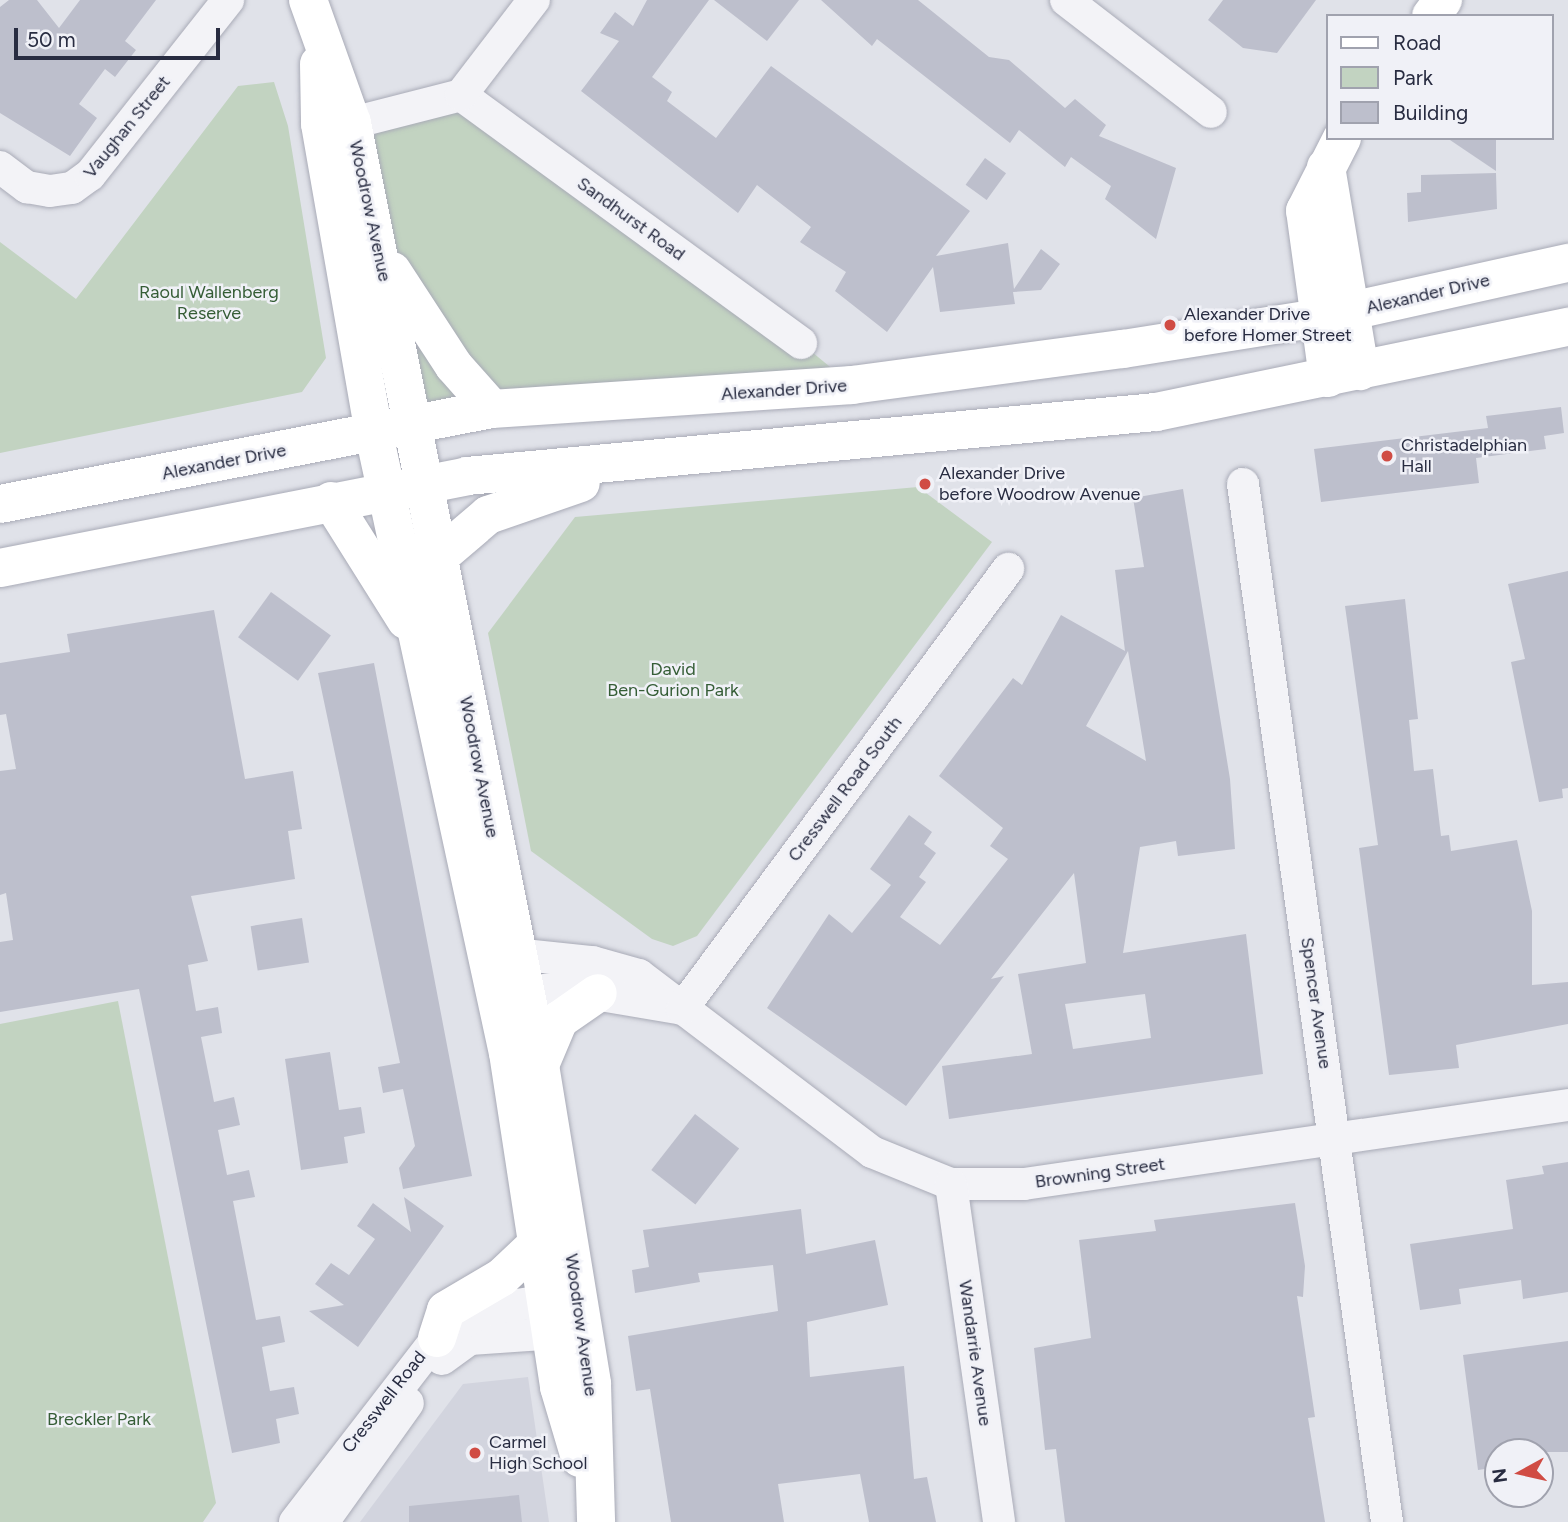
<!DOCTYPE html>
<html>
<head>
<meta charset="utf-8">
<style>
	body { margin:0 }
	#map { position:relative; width:1568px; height:1522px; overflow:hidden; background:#e0e2e9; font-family:Figtree,sans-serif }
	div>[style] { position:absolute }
	.built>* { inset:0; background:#d2d4de }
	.green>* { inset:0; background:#c2d3c1 }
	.building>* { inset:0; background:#bdbfcc; transform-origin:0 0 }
	.roads { filter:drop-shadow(0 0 2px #a9abb7) drop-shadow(0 0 2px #a9abb7) }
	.street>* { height:32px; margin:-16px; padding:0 16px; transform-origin:16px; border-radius:16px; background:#f3f3f7 }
	.secondary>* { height:38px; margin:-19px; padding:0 19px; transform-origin:19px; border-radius:19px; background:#fff }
	.primary>* { height:38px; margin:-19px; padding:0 19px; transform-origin:19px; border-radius:19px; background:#fff }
	.dots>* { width:19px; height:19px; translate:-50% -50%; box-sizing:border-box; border:4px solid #f0f1f7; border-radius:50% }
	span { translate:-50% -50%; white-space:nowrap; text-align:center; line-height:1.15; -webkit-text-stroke:5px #f0f1f7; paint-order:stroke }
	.street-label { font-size:18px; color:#282c41 }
	.park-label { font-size:18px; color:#355d36 }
	.poi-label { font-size:18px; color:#282c41 }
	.left { translate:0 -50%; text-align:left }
	.legend { position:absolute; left:1326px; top:14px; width:228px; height:126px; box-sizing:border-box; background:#f0f1f7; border:2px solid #a0a2ae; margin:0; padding:9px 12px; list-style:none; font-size:21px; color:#282c41 }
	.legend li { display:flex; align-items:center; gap:14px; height:35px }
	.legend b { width:35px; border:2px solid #a0a2ae }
	.north { position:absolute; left:1484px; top:1438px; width:70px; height:70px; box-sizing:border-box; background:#f0f1f7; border:2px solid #a0a2ae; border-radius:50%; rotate:262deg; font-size:19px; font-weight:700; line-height:28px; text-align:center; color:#282c41 }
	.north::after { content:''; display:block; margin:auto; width:24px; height:32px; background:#d04c44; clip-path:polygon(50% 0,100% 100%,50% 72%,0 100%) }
	.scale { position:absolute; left:14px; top:28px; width:206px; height:32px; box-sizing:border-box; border:4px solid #282c41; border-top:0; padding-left:9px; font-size:21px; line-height:24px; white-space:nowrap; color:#282c41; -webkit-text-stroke:5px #f0f1f7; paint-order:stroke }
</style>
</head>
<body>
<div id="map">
	<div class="built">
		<div style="clip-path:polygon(528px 1377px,549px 1522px,360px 1522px,463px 1384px)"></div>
	</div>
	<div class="green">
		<div style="clip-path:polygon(274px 82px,288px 126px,326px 358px,302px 392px,0 453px,0 242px,76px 299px,238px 86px)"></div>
		<div style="clip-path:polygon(461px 95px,801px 343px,852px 385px,417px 428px,352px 123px)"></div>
		<div style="clip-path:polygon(918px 487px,992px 542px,697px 936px,673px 946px,652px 939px,531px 851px,488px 633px,575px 517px)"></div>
		<div style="clip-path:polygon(118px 1001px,216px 1503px,203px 1522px,0 1522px,0 1024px)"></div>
	</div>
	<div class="building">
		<div style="clip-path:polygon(9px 0,37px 0,59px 28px,80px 0,156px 0,125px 41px,136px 50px,115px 77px,105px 69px,79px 104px,97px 118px,70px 156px,0 113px,0 7px)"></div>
		<div style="clip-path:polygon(647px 0,709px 0,652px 77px,672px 92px,667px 101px,716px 138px,771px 66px,970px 211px,936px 256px,1008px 243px,1014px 289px,1041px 249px,1060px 264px,1041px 290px,1013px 292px,1015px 304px,940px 312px,933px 267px,887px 332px,835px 291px,846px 272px,800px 242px,811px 227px,757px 185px,738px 213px,581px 91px,619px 41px,600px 33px,615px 12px,633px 26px)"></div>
		<div style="clip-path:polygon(714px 0,799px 0,767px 41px)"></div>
		<div style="clip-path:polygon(821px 0,918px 0,989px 57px,1009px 60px,1065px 108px,1075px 99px,1106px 125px,1099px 136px,1176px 168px,1156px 239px,1105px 199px,1111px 186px,1071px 157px,1065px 167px,1019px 130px,1010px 143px,877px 39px,872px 46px)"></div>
		<div style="clip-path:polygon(1223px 0,1316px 0,1277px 53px,1243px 48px,1208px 20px)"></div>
		<div style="clip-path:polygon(1447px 138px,1496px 138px,1496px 171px)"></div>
		<div style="left:985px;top:158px;width:26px;height:33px;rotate:36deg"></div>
		<div style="clip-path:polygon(1496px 173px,1497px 209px,1408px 222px,1407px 193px,1421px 192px,1421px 175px)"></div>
		<div style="clip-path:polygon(1561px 407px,1564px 433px,1544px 436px,1546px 449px,1476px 458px,1479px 483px,1321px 502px,1314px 449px,1488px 428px,1486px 416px)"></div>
		<div style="clip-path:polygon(evenodd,1183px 489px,1230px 779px,1235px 849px,1178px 856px,1176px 841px,1140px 847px,1123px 953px,1246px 934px,1263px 1074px,949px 1119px,942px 1066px,1032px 1054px,1018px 974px,1086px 963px,1074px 873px,991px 979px,1004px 976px,906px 1106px,767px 1008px,829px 914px,852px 933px,891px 885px,870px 869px,909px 815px,932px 832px,924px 844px,936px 853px,919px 877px,926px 882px,900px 917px,940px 945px,1008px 859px,990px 846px,1003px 828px,939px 776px,1013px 678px,1022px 685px,1061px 615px,1125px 651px,1115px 570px,1144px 567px,1133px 498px,1183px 489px,1128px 651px,1146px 761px,1086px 726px,1128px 651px,1183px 489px,1145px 994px,1151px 1038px,1073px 1049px,1065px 1004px,1145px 994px)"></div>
		<div style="clip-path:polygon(1568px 571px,1568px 788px,1562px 789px,1563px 798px,1539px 802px,1511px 662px,1525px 659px,1508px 584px)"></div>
		<div style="left:271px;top:592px;width:74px;height:56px;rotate:36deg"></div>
		<div style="clip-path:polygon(1405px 599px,1418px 719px,1409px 720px,1414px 771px,1433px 769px,1441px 836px,1449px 835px,1451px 851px,1517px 840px,1532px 911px,1532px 985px,1568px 982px,1568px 1024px,1456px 1045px,1459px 1068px,1389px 1075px,1359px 848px,1378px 845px,1345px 606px)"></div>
		<div style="clip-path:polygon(214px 610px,245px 779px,293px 771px,302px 829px,288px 831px,295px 879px,191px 896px,208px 961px,188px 965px,196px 1011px,218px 1007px,222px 1033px,201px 1037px,214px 1102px,234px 1097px,240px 1125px,218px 1130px,227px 1175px,249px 1170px,255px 1197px,233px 1201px,256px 1320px,280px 1316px,285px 1342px,262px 1347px,270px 1391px,294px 1387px,299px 1414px,276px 1419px,280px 1443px,232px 1453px,139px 989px,0 1012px,0 942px,13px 940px,6px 893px,0 895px,0 771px,16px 769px,6px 714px,0 715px,0 663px,70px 652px,67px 634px)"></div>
		<div style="clip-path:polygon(374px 663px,472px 1176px,403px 1189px,399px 1168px,415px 1146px,403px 1089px,383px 1093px,378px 1067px,400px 1063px,318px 673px)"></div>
		<div style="left:302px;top:918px;width:45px;height:52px;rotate:81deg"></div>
		<div style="clip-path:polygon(330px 1052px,339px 1110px,361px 1107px,365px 1133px,344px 1137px,348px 1163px,301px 1170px,285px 1059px)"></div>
		<div style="left:695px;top:1114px;width:56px;height:71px;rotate:38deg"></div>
		<div style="clip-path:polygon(1568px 1162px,1568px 1292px,1523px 1299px,1521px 1280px,1459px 1289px,1461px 1304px,1420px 1310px,1410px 1244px,1513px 1229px,1506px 1180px,1544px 1174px,1542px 1166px)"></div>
		<div style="clip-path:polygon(404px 1197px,444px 1226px,358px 1347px,309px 1311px,344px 1305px,315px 1284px,331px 1263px,349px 1275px,375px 1239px,357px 1226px,373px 1203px,411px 1232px)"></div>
		<div style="clip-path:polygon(1295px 1203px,1305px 1266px,1303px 1297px,1297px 1296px,1315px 1417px,1308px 1418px,1325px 1522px,1065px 1522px,1056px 1449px,1045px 1450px,1034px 1348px,1091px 1338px,1079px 1240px,1156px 1231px,1154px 1220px)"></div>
		<div style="clip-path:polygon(801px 1209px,806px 1254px,875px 1240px,888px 1305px,807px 1322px,810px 1377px,904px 1366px,914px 1479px,927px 1477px,936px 1522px,869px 1522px,860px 1474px,778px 1484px,784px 1522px,671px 1522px,650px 1389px,636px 1391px,628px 1336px,778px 1311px,773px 1265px,698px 1273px,700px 1282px,635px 1293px,632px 1270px,649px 1267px,643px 1230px)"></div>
		<div style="clip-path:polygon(1568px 1341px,1568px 1452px,1498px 1452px,1498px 1467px,1478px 1470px,1463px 1355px)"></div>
		<div style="clip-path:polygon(519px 1495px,522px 1522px,409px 1522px,409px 1506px)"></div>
	</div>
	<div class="roads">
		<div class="street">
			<div style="left:1066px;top:0;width:183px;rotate:37.7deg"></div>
			<div style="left:461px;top:95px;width:421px;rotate:36.1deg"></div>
			<div style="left:352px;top:123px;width:113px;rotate:-14.4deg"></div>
			<div style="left:461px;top:95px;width:120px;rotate:-52.5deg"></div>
			<div style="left:0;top:167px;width:34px;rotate:37deg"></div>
			<div style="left:27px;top:187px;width:23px;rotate:10deg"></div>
			<div style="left:50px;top:191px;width:22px;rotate:-8deg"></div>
			<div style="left:72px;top:188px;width:22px;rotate:-36deg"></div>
			<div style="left:90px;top:175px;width:223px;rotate:-51.7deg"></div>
			<div style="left:1243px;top:484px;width:1048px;rotate:82.1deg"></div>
			<div style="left:495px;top:952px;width:98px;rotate:5.9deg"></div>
			<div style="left:592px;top:962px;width:49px;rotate:15.5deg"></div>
			<div style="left:639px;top:975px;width:293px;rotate:37.2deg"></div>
			<div style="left:872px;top:1152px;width:85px;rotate:22.1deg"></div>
			<div style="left:951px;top:1184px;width:73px"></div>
			<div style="left:1024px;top:1184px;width:550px;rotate:-8.26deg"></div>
			<div style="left:504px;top:995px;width:55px;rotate:-7.3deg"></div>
			<div style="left:559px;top:988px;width:120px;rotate:9.6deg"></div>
			<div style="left:682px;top:1009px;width:548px;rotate:-53.46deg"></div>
			<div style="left:951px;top:1184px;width:341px;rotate:81.9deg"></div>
			<div style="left:442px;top:1359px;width:34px;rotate:-36deg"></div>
			<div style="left:470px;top:1339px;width:102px;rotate:-3.9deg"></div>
			<div style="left:295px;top:1522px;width:232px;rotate:-52.3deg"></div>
			<div style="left:437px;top:1338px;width:56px;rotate:-30.3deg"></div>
			<div style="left:485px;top:1310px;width:84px;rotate:-8.9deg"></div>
			<div style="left:323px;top:1522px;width:146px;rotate:-54.5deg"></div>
		</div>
		<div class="secondary">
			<div style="left:1431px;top:16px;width:20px;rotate:-53deg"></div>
			<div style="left:1326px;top:167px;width:207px;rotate:80.5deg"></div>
			<div style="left:1328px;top:378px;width:169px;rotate:-97.8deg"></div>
			<div style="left:1305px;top:211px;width:82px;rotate:-63.1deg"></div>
		</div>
		<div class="primary">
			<div style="left:308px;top:0;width:131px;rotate:70.3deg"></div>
			<div style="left:352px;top:123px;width:961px;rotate:78.71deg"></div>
			<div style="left:540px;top:1065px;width:323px;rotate:80.7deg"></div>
			<div style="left:592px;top:1384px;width:138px;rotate:88.3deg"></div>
			<div style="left:319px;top:64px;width:60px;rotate:89deg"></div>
			<div style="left:320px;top:124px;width:315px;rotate:80.1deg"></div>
			<div style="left:374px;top:434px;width:633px;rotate:77.79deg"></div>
			<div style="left:508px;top:1053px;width:338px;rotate:81.3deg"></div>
			<div style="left:559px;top:1387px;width:74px;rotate:73.5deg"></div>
			<div style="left:392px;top:271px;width:113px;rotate:56.9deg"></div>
			<div style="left:454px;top:366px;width:57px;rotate:48.5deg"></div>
			<div style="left:331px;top:501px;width:141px;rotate:57.8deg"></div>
			<div style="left:0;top:504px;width:501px;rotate:-10.93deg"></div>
			<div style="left:492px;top:409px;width:361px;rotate:-3.8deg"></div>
			<div style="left:852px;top:385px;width:273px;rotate:-7.6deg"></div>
			<div style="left:1123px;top:349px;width:198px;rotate:-9deg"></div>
			<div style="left:1319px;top:318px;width:255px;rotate:-12.5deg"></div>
			<div style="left:440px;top:556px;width:63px;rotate:-40.5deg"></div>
			<div style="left:488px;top:515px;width:98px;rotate:-19deg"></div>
			<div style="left:0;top:568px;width:476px;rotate:-11.1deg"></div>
			<div style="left:467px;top:476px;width:692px;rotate:-5.31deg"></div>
			<div style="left:1156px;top:412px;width:421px;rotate:-11.7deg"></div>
			<div style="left:540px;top:1065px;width:49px;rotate:-67.1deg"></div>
			<div style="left:559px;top:1020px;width:47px;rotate:-34.7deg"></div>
			<div style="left:437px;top:1338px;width:29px;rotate:-72deg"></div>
			<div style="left:446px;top:1310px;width:65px;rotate:-30.5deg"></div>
			<div style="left:502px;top:1277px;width:48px;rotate:-43.3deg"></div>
		</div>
	</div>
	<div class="dots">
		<div style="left:1170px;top:325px;background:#d04c44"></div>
		<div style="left:1387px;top:456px;background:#d04c44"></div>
		<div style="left:925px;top:484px;background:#d04c44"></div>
		<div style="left:475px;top:1453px;background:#d04c44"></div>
	</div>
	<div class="street-label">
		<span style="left:127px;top:127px;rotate:-51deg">Vaughan Street</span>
		<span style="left:370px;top:211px;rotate:78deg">Woodrow Avenue</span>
		<span style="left:631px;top:219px;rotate:36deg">Sandhurst Road</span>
		<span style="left:1428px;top:294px;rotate:-13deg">Alexander Drive</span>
		<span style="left:784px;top:390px;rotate:-4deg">Alexander Drive</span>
		<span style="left:224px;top:462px;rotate:-11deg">Alexander Drive</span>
		<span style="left:479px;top:767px;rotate:79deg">Woodrow Avenue</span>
		<span style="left:845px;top:789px;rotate:-53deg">Cresswell Road South</span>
		<span style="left:1316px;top:1003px;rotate:82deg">Spencer Avenue</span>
		<span style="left:1100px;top:1173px;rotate:-8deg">Browning Street</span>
		<span style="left:581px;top:1325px;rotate:82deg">Woodrow Avenue</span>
		<span style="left:975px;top:1353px;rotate:82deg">Wandarrie Avenue</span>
		<span style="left:384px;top:1402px;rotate:-52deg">Cresswell Road</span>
	</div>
	<div class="park-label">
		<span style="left:209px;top:303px">Raoul Wallenberg<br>Reserve</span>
		<span style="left:673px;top:680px">David<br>Ben-Gurion Park</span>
		<span style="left:99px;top:1419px">Breckler Park</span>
	</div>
	<div class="poi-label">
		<span class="left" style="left:1184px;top:325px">Alexander Drive<br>before Homer Street</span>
		<span class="left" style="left:1401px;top:456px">Christadelphian<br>Hall</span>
		<span class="left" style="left:939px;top:484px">Alexander Drive<br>before Woodrow Avenue</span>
		<span class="left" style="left:489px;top:1453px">Carmel<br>High School</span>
	</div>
	<ul class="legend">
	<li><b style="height:9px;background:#fff"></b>Road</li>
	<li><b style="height:19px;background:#c2d3c1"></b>Park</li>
	<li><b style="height:19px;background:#bdbfcc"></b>Building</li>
	</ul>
	<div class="north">N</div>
	<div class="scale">50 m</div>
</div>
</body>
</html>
